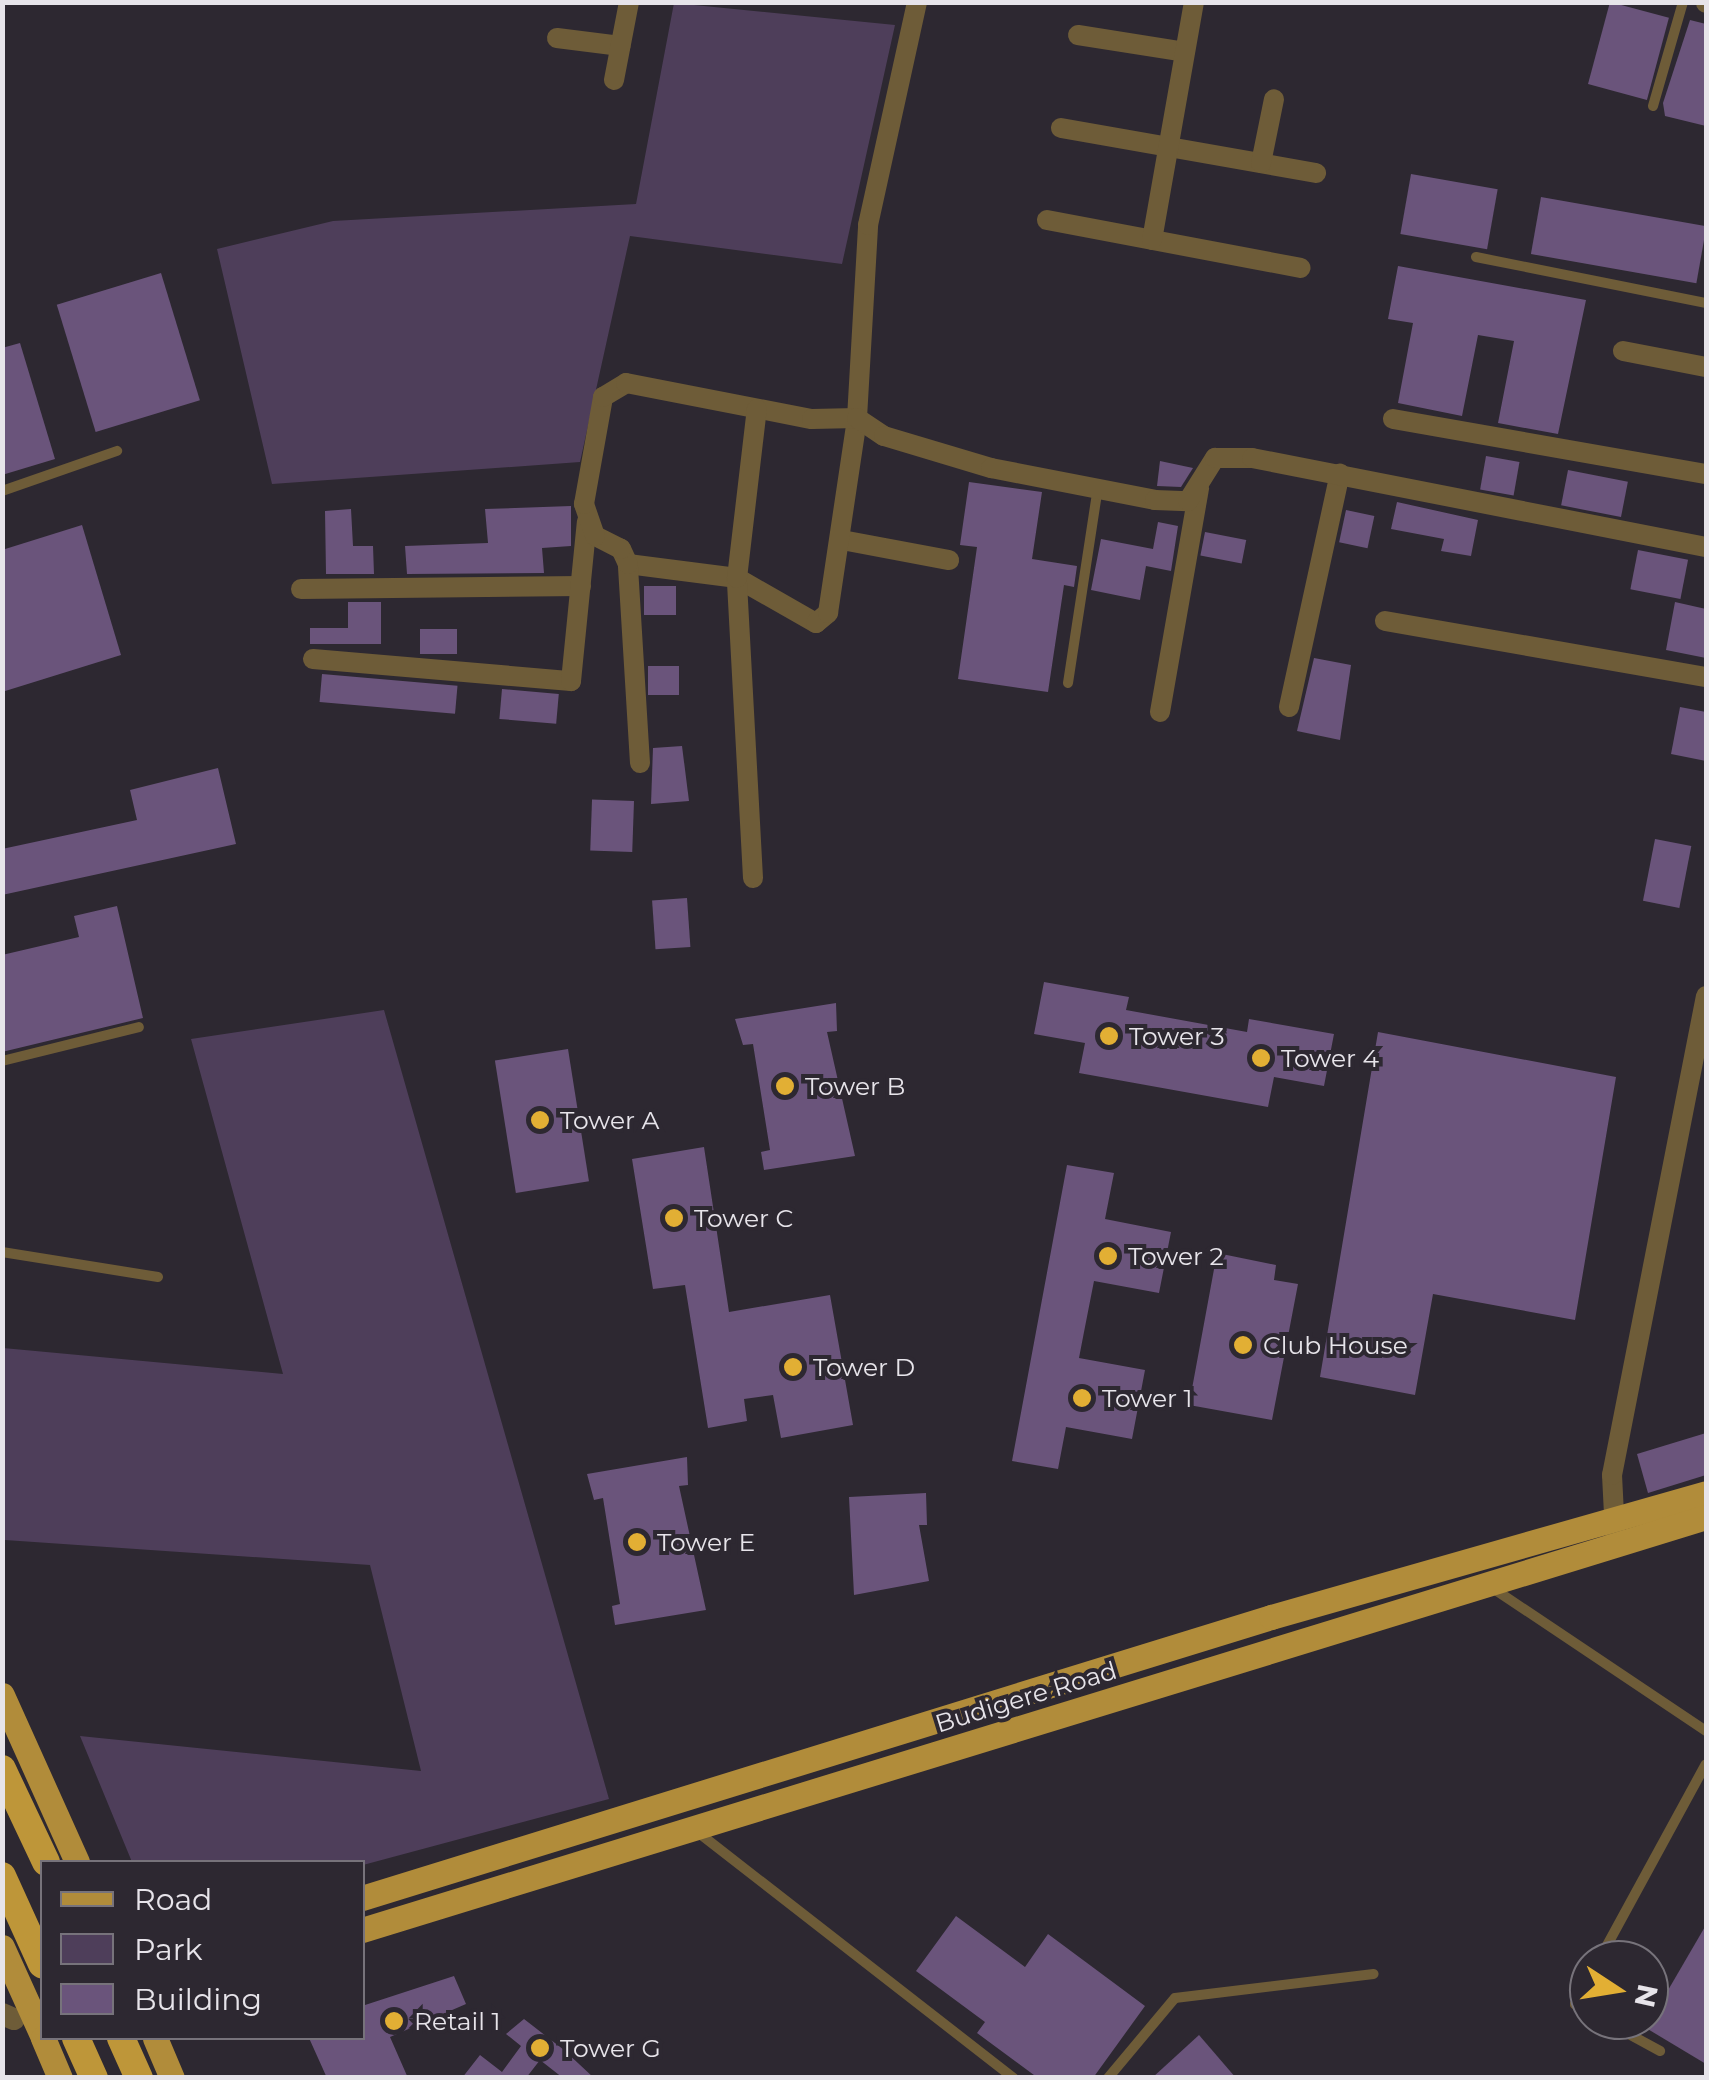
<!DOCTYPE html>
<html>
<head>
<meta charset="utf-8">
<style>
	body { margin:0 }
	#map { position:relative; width:1709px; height:2080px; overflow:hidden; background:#2d2831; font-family:Montserrat,sans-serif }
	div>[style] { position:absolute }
	.green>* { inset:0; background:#4e3e5a }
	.building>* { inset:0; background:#6a547b; transform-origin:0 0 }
	.service>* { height:10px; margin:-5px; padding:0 5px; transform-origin:5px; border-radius:5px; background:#6e5c38 }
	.minor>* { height:20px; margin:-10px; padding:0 10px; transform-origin:10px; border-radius:10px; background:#6e5c38 }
	.tertiary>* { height:22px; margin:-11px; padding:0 11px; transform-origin:11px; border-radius:11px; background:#6e5c38 }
	.primary>* { height:25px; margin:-12.5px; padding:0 12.5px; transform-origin:12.5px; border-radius:12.5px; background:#b18c3a }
	.trunk>* { height:28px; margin:-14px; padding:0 14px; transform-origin:14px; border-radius:14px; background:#be9639 }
	.dots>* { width:28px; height:28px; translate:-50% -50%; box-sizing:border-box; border:5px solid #2d2831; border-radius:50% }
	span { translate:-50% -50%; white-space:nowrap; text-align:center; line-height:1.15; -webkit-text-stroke:8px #2d2831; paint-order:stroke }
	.poi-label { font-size:25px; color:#e7e4ea }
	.left { translate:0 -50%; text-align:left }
	.street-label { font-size:25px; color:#e7e4ea }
	.frame { position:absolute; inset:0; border:5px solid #e7e4ea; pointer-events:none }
	.legend { position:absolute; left:40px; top:1860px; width:325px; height:180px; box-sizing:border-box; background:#2d2831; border:2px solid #77737b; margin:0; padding:12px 18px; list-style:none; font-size:30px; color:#e7e4ea }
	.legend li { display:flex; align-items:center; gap:20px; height:50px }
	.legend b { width:50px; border:2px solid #77737b }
	.north { position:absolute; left:1569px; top:1940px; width:100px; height:100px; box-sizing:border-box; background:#2d2831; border:2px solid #77737b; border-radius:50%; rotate:102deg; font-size:28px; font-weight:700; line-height:40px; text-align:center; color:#e7e4ea }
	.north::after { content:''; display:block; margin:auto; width:35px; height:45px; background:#e2af34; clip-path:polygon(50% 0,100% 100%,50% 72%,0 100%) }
</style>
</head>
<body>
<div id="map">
	<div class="green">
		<div style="clip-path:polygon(674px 3px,895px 25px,842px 264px,630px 236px,580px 462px,272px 484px,217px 249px,333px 221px,636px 204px)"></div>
		<div style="clip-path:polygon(384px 1010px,609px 1799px,363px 1865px,132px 1862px,80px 1736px,421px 1771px,370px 1565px,5px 1540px,3px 1348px,283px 1374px,191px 1039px)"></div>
	</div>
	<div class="building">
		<div style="left:1610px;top:2px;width:61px;height:85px;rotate:15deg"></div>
		<div style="clip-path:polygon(1690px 20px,1706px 24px,1706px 126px,1665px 116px,1663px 103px)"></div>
		<div style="left:1411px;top:174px;width:88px;height:61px;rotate:10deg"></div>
		<div style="left:1541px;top:197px;width:168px;height:58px;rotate:10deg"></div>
		<div style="clip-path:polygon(1398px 266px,1586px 300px,1558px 434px,1498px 423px,1514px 341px,1478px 335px,1462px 416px,1398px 403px,1413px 323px,1388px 319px)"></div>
		<div style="left:161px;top:273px;width:133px;height:109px;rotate:73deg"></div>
		<div style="clip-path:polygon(20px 343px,55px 459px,2px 475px,2px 348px)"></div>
		<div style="left:1486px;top:456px;width:34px;height:34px;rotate:10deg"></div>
		<div style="clip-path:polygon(1160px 461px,1193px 468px,1181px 487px,1157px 486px)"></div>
		<div style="left:1568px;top:470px;width:61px;height:36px;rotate:11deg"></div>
		<div style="clip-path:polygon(969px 482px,1042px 492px,1032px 559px,1077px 566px,1074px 587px,1064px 585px,1048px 692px,958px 679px,977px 547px,960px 545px)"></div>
		<div style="clip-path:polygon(1397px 502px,1478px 520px,1471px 556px,1441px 551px,1444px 539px,1391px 529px)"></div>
		<div style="clip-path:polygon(571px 506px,571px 546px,542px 548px,544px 573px,407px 574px,405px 546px,488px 543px,485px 509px)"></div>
		<div style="clip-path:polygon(351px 509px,353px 546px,373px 546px,374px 574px,326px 574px,325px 511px)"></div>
		<div style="left:1346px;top:510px;width:29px;height:33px;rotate:12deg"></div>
		<div style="clip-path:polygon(1158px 522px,1178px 526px,1171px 571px,1146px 566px,1140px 600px,1091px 590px,1101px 539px,1153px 549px)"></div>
		<div style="clip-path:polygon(82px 525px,121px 655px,2px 692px,2px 550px)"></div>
		<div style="left:1205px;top:532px;width:42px;height:24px;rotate:11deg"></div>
		<div style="left:1638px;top:550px;width:51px;height:40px;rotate:11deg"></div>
		<div style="left:676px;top:586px;width:29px;height:32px;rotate:90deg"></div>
		<div style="clip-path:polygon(348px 602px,381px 602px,381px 644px,310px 644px,310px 628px,348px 628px)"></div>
		<div style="clip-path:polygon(1675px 602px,1706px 609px,1706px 658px,1666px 650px)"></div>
		<div style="left:420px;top:629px;width:37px;height:25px"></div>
		<div style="clip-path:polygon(1314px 658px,1351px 665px,1340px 740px,1297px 731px)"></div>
		<div style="left:648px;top:666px;width:31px;height:29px"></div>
		<div style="left:322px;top:674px;width:136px;height:28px;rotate:5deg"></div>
		<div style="left:502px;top:689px;width:57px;height:30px;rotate:5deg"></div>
		<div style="clip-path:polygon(1680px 707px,1706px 712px,1706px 761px,1671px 754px)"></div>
		<div style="clip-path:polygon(682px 746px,689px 801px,651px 804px,653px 748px)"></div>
		<div style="clip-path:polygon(218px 768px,236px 844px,2px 895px,2px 849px,137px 820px,130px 790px)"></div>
		<div style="left:634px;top:801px;width:51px;height:42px;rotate:92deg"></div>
		<div style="left:1655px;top:839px;width:37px;height:63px;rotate:11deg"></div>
		<div style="left:687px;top:898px;width:49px;height:35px;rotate:86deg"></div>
		<div style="clip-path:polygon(117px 906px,143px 1018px,2px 1052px,2px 955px,79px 937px,74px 916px)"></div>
		<div style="clip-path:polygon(1044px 982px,1129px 997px,1126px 1010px,1247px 1032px,1249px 1019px,1334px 1034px,1324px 1086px,1274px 1077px,1268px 1107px,1079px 1073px,1085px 1043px,1034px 1034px)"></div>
		<div style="clip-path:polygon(836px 1003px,837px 1031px,827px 1032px,855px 1156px,764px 1170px,761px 1152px,770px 1150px,753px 1044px,743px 1045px,735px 1019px)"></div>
		<div style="clip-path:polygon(1378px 1032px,1616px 1077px,1575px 1320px,1433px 1294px,1415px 1395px,1320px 1377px)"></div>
		<div style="left:568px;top:1049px;width:134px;height:74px;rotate:81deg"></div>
		<div style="clip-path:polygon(704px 1147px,729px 1312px,830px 1295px,853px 1425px,781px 1438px,773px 1395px,744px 1399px,747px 1421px,708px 1428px,685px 1285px,653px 1289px,632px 1159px)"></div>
		<div style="clip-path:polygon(1067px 1165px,1114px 1173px,1105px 1219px,1171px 1232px,1159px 1293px,1094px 1281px,1084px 1332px,1079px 1358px,1145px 1370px,1132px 1439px,1066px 1427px,1058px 1469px,1012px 1461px)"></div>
		<div style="clip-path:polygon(1217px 1253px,1276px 1265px,1274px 1280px,1298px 1284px,1272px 1420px,1189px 1405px)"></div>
		<div style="clip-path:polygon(1706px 1433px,1706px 1475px,1648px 1493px,1637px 1454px)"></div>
		<div style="clip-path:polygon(687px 1457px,688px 1485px,679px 1486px,706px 1610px,615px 1625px,612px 1606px,620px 1604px,603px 1498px,594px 1500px,587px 1474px)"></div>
		<div style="clip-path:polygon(926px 1493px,927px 1525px,919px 1525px,929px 1581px,854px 1595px,849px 1497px)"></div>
		<div style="clip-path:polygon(956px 1916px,1025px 1967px,1048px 1934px,1145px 2006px,1093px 2078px,1038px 2078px,977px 2033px,985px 2022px,916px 1971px)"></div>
		<div style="clip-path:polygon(1706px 1925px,1706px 2064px,1646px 2028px)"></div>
		<div style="clip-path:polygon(454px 1976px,466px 2004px,390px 2037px,408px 2078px,327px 2078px,309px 2038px,362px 2038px,362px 2006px)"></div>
		<div style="clip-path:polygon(524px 2019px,564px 2050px,594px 2078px,563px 2078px,540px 2060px,526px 2078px,462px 2078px,480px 2055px,502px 2072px,521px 2046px,506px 2034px)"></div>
		<div style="clip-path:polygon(1199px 2035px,1236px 2078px,1152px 2078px)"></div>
	</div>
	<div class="service">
		<div style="left:1653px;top:106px;width:108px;rotate:-73.9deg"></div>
		<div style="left:1476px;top:257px;width:235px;rotate:11.3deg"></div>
		<div style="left:2px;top:491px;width:122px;rotate:-19.2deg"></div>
		<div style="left:1068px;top:683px;width:197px;rotate:-81.3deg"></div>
		<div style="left:2px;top:1061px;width:141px;rotate:-13.9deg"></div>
		<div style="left:2px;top:1252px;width:158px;rotate:9.1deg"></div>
		<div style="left:1491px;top:1587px;width:259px;rotate:33.8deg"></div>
		<div style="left:695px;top:1830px;width:404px;rotate:37.9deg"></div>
		<div style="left:1599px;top:1960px;width:223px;rotate:-61.4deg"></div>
		<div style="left:1589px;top:1979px;width:29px;rotate:119deg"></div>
		<div style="left:1575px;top:2004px;width:16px;rotate:30deg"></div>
		<div style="left:1603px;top:2020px;width:65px;rotate:28.5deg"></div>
		<div style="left:1108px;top:2078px;width:104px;rotate:-50.1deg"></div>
		<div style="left:1175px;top:1998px;width:200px;rotate:-6.9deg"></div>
	</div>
	<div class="minor">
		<div style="left:1706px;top:2px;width:1px;rotate:90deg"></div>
		<div style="left:1078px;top:35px;width:108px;rotate:9deg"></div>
		<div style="left:557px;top:38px;width:64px;rotate:7.2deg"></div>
		<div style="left:614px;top:80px;width:79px;rotate:-79.1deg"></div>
		<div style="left:1061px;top:128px;width:259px;rotate:10deg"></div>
		<div style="left:1261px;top:163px;width:65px;rotate:-78.5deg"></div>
		<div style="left:1047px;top:220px;width:258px;rotate:10.7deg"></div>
		<div style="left:1152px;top:240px;width:242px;rotate:-80deg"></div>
		<div style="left:1623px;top:351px;width:85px;rotate:10.9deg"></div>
		<div style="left:1393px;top:419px;width:318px;rotate:10deg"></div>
		<div style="left:842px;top:540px;width:109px;rotate:10.6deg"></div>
		<div style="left:628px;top:564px;width:110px;rotate:7.3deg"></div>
		<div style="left:737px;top:578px;width:91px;rotate:29.7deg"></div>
		<div style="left:816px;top:623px;width:16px;rotate:-40deg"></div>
		<div style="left:828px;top:613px;width:197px;rotate:-81.5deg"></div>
		<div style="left:857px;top:418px;width:193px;rotate:-86.7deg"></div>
		<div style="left:868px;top:225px;width:228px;rotate:-77.6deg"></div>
		<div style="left:301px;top:589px;width:280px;rotate:-0.6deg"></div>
		<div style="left:1385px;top:621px;width:326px;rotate:9.9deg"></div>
		<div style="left:313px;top:659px;width:259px;rotate:4.9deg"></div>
		<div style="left:571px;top:681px;width:160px;rotate:-84.3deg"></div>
		<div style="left:1289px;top:707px;width:239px;rotate:-77.7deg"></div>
		<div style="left:1160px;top:712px;width:227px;rotate:-80.1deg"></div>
		<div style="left:640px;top:763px;width:199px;rotate:-93.5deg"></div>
		<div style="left:628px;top:564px;width:17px;rotate:-115deg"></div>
		<div style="left:621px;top:549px;width:29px;rotate:-153deg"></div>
		<div style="left:595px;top:536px;width:34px;rotate:-109deg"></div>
		<div style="left:584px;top:504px;width:109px;rotate:-79.9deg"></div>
		<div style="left:603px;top:397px;width:27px;rotate:-31deg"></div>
		<div style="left:626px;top:383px;width:189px;rotate:11deg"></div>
		<div style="left:812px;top:419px;width:45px;rotate:-1.3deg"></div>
		<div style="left:857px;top:418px;width:32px;rotate:34deg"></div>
		<div style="left:884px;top:436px;width:112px;rotate:16.7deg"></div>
		<div style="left:991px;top:468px;width:167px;rotate:11deg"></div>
		<div style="left:1155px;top:500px;width:33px;rotate:2deg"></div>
		<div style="left:1188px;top:501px;width:51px;rotate:-57.9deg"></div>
		<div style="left:1215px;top:458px;width:37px"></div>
		<div style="left:1252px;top:458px;width:463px;rotate:11.1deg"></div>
		<div style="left:753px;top:878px;width:300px;rotate:-93.1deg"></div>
		<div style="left:737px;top:578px;width:170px;rotate:-83.3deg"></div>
		<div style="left:1615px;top:1534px;width:59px;rotate:-92.9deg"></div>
		<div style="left:1612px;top:1475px;width:488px;rotate:-78.9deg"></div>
	</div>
	<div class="tertiary">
		<div style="left:2px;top:2014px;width:13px;rotate:23deg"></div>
	</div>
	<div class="primary">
		<div style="left:2px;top:1695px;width:183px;rotate:65.8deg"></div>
		<div style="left:362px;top:1898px;width:951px;rotate:-17.18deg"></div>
		<div style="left:1271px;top:1617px;width:452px;rotate:-15.9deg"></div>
		<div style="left:362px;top:1930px;width:1406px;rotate:-17.08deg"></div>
		<div style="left:2px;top:1947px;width:97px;rotate:65.6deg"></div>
		<div style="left:43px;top:2038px;width:43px;rotate:67deg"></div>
		<div style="left:155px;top:2038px;width:43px;rotate:67deg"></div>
	</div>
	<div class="trunk">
		<div style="left:2px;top:1769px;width:103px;rotate:64.7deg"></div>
		<div style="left:2px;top:1876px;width:97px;rotate:65.6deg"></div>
		<div style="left:76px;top:2038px;width:44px;rotate:65.8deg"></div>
		<div style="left:121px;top:2038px;width:44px;rotate:65.8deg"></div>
	</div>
	<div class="dots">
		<div style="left:1109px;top:1036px;background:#e2af34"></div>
		<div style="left:1261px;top:1058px;background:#e2af34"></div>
		<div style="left:785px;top:1086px;background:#e2af34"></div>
		<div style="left:540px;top:1120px;background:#e2af34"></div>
		<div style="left:674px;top:1218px;background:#e2af34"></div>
		<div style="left:1108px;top:1256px;background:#e2af34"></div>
		<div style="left:1243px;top:1345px;background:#e2af34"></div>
		<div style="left:793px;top:1367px;background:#e2af34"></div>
		<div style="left:1082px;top:1398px;background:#e2af34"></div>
		<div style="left:637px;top:1542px;background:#e2af34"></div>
		<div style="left:394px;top:2021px;background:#e2af34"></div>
		<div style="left:540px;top:2048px;background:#e2af34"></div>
	</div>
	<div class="poi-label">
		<span class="left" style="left:1129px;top:1036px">Tower 3</span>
		<span class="left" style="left:1281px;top:1058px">Tower 4</span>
		<span class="left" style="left:805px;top:1086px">Tower B</span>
		<span class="left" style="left:560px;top:1120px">Tower A</span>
		<span class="left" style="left:694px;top:1218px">Tower C</span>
		<span class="left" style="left:1128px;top:1256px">Tower 2</span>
		<span class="left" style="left:1263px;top:1345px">Club House</span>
		<span class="left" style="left:813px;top:1367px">Tower D</span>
		<span class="left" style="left:1102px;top:1398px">Tower 1</span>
		<span class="left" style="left:657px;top:1542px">Tower E</span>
		<span class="left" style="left:414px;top:2021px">Retail 1</span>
		<span class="left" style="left:560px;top:2048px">Tower G</span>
	</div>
	<div class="street-label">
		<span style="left:1026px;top:1697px;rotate:-17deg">Budigere Road</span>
	</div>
	<div class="frame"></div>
	<ul class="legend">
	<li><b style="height:12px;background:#b18c3a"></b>Road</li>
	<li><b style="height:28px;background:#4e3e5a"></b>Park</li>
	<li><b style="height:28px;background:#6a547b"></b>Building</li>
	</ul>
	<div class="north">N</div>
</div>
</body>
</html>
